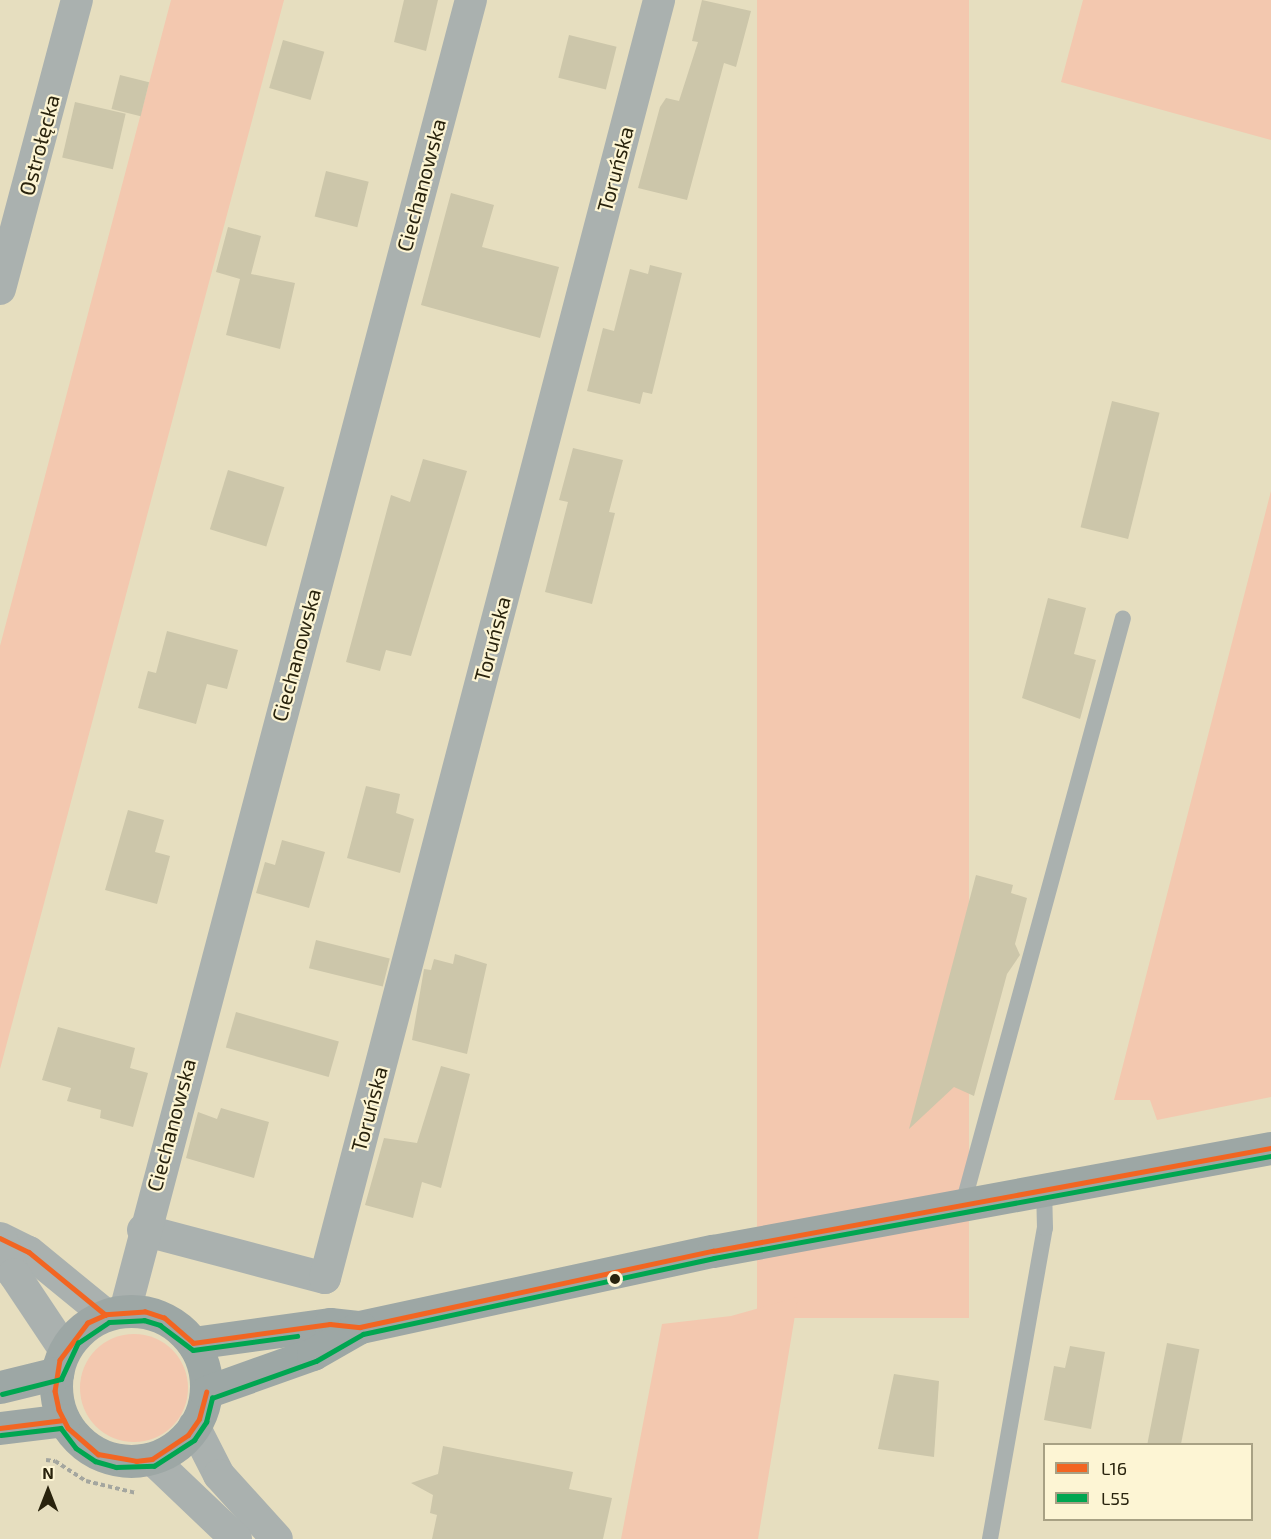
<!DOCTYPE html>
<html>
<head>
<meta charset="utf-8">
<style>
	body { margin:0 }
	#map { position:relative; width:1271px; height:1539px; overflow:hidden; background:#e6debf; font-family:"Exo 2",sans-serif }
	div>[style] { position:absolute }
	.green>* { inset:0; background:#f3c8af; transform-origin:0 0 }
	.round { border-radius:50% }
	.building>* { inset:0; background:#ccc6aa; transform-origin:0 0 }
	.path>* { height:4px; margin-top:-2px; transform-origin:0; background:repeating-linear-gradient(90deg,#a4a69f 0 4.5px,transparent 0 7.5px) }
	.lane>* { height:16px; margin:-8px; padding:0 8px; transform-origin:8px; border-radius:8px; background:#aab1af }
	.street>* { height:32px; margin:-16px; padding:0 16px; transform-origin:16px; border-radius:16px; background:#aab1af }
	.secondary>* { height:33px; margin:-16.5px; padding:0 16.5px; transform-origin:16.5px; border-radius:16.5px; background:#9da7a5 }
	.secondary>.ring { margin:-16.5px; padding:0; box-sizing:content-box; background:none; border:33px solid #9da7a5; border-radius:50% }
	.bus-1>* { height:4.5px; margin:-2.25px; padding:0 2.25px; transform-origin:2.25px; border-radius:2.25px; background:#f26522 }
	.bus-2>* { height:4.5px; margin:-2.25px; padding:0 2.25px; transform-origin:2.25px; border-radius:2.25px; background:#00a651 }
	.dots>* { width:16px; height:16px; translate:-50% -50%; box-sizing:border-box; border:3px solid #fdf5d4; border-radius:50% }
	span { translate:-50% -50%; white-space:nowrap; text-align:center; line-height:1.15; -webkit-text-stroke:4.5px #fdf5d4; paint-order:stroke }
	.street-label { font-size:21px; color:#29230d }
	.legend { position:absolute; left:1043px; top:1443px; width:210px; height:78px; box-sizing:border-box; background:#fdf5d4; border:2px solid #a8a184; margin:0; padding:8px 10px; list-style:none; font-size:18px; color:#29230d }
	.legend li { display:flex; align-items:center; gap:12px; height:30px }
	.legend b { width:30px; border:2px solid #a8a184 }
	.north { position:absolute; left:18px; top:1461px; width:60px; height:60px; -webkit-text-stroke:4px #fdf5d4; paint-order:stroke; rotate:0deg; font-size:16px; font-weight:700; line-height:24px; text-align:center; color:#29230d }
	.north::after { content:''; display:block; margin:auto; width:21px; height:27px; background:#29230d; clip-path:polygon(50% 0,100% 100%,50% 72%,0 100%) }
</style>
</head>
<body>
<div id="map">
	<div class="green">
		<div style="clip-path:polygon(171px 0,284px 0,0 1069px,0 646px)"></div>
		<div style="left:757px;top:0;width:212px;height:1318px"></div>
		<div style="clip-path:polygon(1083px 0,1271px 0,1271px 140px,1061px 82px)"></div>
		<div style="clip-path:polygon(1271px 491px,1271px 1097px,1157px 1120px,1150px 1100px,1114px 1100px)"></div>
		<div style="clip-path:polygon(798px 1297px,758px 1539px,621px 1539px,662px 1324px,731px 1316px)"></div>
		<div class="round" style="left:80px;top:1334px;width:108px;height:108px"></div>
	</div>
	<div class="building">
		<div style="clip-path:polygon(404px 0,438px 0,426px 51px,394px 42px)"></div>
		<div style="clip-path:polygon(702px 0,751px 11px,736px 67px,724px 63px,687px 200px,638px 188px,660px 107px,666px 98px,679px 101px,698px 42px,692px 41px)"></div>
		<div style="left:569px;top:35px;width:49px;height:44px;rotate:14deg"></div>
		<div style="left:283px;top:40px;width:43px;height:50px;rotate:16deg"></div>
		<div style="left:120px;top:75px;width:30px;height:35px;rotate:14deg"></div>
		<div style="left:75px;top:102px;width:52px;height:57px;rotate:13deg"></div>
		<div style="left:326px;top:171px;width:44px;height:47px;rotate:14deg"></div>
		<div style="clip-path:polygon(451px 193px,494px 205px,482px 247px,559px 267px,540px 338px,421px 305px)"></div>
		<div style="clip-path:polygon(228px 227px,261px 236px,251px 274px,295px 283px,280px 349px,226px 335px,240px 279px,216px 272px)"></div>
		<div style="clip-path:polygon(650px 265px,682px 273px,652px 394px,643px 392px,640px 404px,587px 391px,603px 328px,614px 331px,630px 269px,648px 274px)"></div>
		<div style="left:1112px;top:401px;width:49px;height:130px;rotate:14deg"></div>
		<div style="clip-path:polygon(573px 448px,623px 460px,609px 512px,615px 513px,592px 604px,545px 592px,568px 502px,559px 500px)"></div>
		<div style="clip-path:polygon(423px 459px,467px 471px,411px 656px,386px 650px,380px 671px,346px 662px,391px 495px,410px 502px)"></div>
		<div style="left:228px;top:470px;width:59px;height:62px;rotate:17deg"></div>
		<div style="clip-path:polygon(1048px 598px,1086px 608px,1074px 654px,1096px 660px,1080px 719px,1022px 698px)"></div>
		<div style="clip-path:polygon(167px 631px,238px 650px,227px 689px,207px 684px,196px 724px,138px 708px,148px 671px,156px 673px)"></div>
		<div style="clip-path:polygon(366px 786px,400px 794px,396px 813px,414px 819px,400px 873px,347px 858px)"></div>
		<div style="clip-path:polygon(128px 810px,164px 820px,155px 852px,170px 856px,157px 904px,105px 890px)"></div>
		<div style="clip-path:polygon(282px 840px,325px 852px,309px 908px,256px 893px,265px 862px,275px 865px)"></div>
		<div style="clip-path:polygon(976px 875px,1013px 885px,1011px 893px,1027px 898px,1015px 944px,1020px 955px,1007px 974px,974px 1096px,954px 1087px,909px 1129px)"></div>
		<div style="left:316px;top:940px;width:76px;height:29px;rotate:14deg"></div>
		<div style="clip-path:polygon(455px 954px,487px 964px,467px 1054px,412px 1040px,424px 969px,431px 970px,434px 959px,453px 964px)"></div>
		<div style="left:236px;top:1012px;width:107px;height:37px;rotate:16deg"></div>
		<div style="clip-path:polygon(58px 1027px,135px 1048px,130px 1068px,148px 1073px,133px 1127px,100px 1118px,101px 1110px,67px 1101px,71px 1088px,42px 1080px)"></div>
		<div style="clip-path:polygon(441px 1066px,470px 1074px,441px 1188px,422px 1182px,413px 1218px,365px 1205px,384px 1138px,417px 1143px)"></div>
		<div style="clip-path:polygon(221px 1108px,269px 1122px,254px 1178px,186px 1158px,198px 1112px,217px 1119px)"></div>
		<div style="left:1167px;top:1343px;width:33px;height:103px;rotate:11deg"></div>
		<div style="clip-path:polygon(1070px 1346px,1105px 1352px,1091px 1429px,1044px 1420px,1054px 1366px,1065px 1368px)"></div>
		<div style="clip-path:polygon(894px 1374px,939px 1381px,934px 1457px,878px 1449px)"></div>
		<div style="clip-path:polygon(443px 1446px,573px 1472px,569px 1489px,612px 1498px,603px 1539px,432px 1539px,437px 1515px,430px 1513px,433px 1495px,411px 1483px,438px 1474px)"></div>
	</div>
	<div class="path">
		<div style="left:46px;top:1460px;width:9px;rotate:6deg"></div>
		<div style="left:55px;top:1461px;width:37px;rotate:33deg"></div>
		<div style="left:86px;top:1481px;width:51px;rotate:13.5deg"></div>
	</div>
	<div class="lane">
		<div style="left:963px;top:1204px;width:607px;rotate:-74.73deg"></div>
		<div style="left:990px;top:1539px;width:316px;rotate:-80deg"></div>
		<div style="left:1045px;top:1228px;width:40px;rotate:-91.4deg"></div>
	</div>
	<div class="street">
		<div style="left:0;top:289px;width:299px;rotate:-75.1deg"></div>
		<div style="left:143px;top:1230px;width:188px;rotate:14.8deg"></div>
		<div style="left:325px;top:1278px;width:1321px;rotate:-75.35deg"></div>
		<div style="left:0;top:1238px;width:32px;rotate:26deg"></div>
		<div style="left:29px;top:1252px;width:99px;rotate:39.3deg"></div>
		<div style="left:2px;top:1240px;width:36px;rotate:71deg"></div>
		<div style="left:14px;top:1274px;width:90px;rotate:56.3deg"></div>
		<div style="left:125px;top:1311px;width:1356px;rotate:-75.22deg"></div>
		<div style="left:194px;top:1426px;width:55px;rotate:63deg"></div>
		<div style="left:219px;top:1475px;width:86px;rotate:47.8deg"></div>
		<div style="left:152px;top:1459px;width:116px;rotate:43.6deg"></div>
	</div>
	<div class="secondary">
		<div class="ring" style="left:56px;top:1311px;width:117px;height:117px"></div>
		<div style="left:193px;top:1343px;width:138px;rotate:-7.9deg"></div>
		<div style="left:330px;top:1324px;width:30px;rotate:6deg"></div>
		<div style="left:360px;top:1327px;width:361px;rotate:-12.2deg"></div>
		<div style="left:713px;top:1251px;width:567px;rotate:-10.46deg"></div>
		<div style="left:0;top:1387px;width:59px;rotate:-13.8deg"></div>
		<div style="left:206px;top:1392px;width:114px;rotate:-19.6deg"></div>
		<div style="left:313px;top:1354px;width:54px;rotate:-29.9deg"></div>
		<div style="left:0;top:1428px;width:64px;rotate:-7.1deg"></div>
	</div>
	<div class="bus-1">
		<div style="left:0;top:1238px;width:32px;rotate:26deg"></div>
		<div style="left:29px;top:1252px;width:99px;rotate:39.3deg"></div>
		<div style="left:193px;top:1343px;width:138px;rotate:-7.9deg"></div>
		<div style="left:330px;top:1324px;width:30px;rotate:6deg"></div>
		<div style="left:360px;top:1327px;width:361px;rotate:-12.2deg"></div>
		<div style="left:713px;top:1251px;width:567px;rotate:-10.46deg"></div>
		<div style="left:193px;top:1343px;width:38px;rotate:-139deg"></div>
		<div style="left:164px;top:1318px;width:20px;rotate:-162deg"></div>
		<div style="left:145px;top:1312px;width:39px;rotate:176deg"></div>
		<div style="left:106px;top:1315px;width:20px;rotate:156deg"></div>
		<div style="left:88px;top:1323px;width:46px;rotate:127.1deg"></div>
		<div style="left:60px;top:1360px;width:31px;rotate:99deg"></div>
		<div style="left:55px;top:1391px;width:19px;rotate:78deg"></div>
		<div style="left:59px;top:1410px;width:20px;rotate:63deg"></div>
		<div style="left:68px;top:1428px;width:40px;rotate:41deg"></div>
		<div style="left:98px;top:1454px;width:39px;rotate:10deg"></div>
		<div style="left:136px;top:1461px;width:16px;rotate:-7deg"></div>
		<div style="left:152px;top:1459px;width:43px;rotate:-33.7deg"></div>
		<div style="left:188px;top:1435px;width:19px;rotate:-55deg"></div>
		<div style="left:199px;top:1419px;width:28px;rotate:-75deg"></div>
		<div style="left:0;top:1428px;width:64px;rotate:-7.1deg"></div>
	</div>
	<div class="bus-2">
		<div style="left:2px;top:1394px;width:61px;rotate:-14.3deg"></div>
		<div style="left:61px;top:1379px;width:40px;rotate:-65deg"></div>
		<div style="left:78px;top:1343px;width:37px;rotate:-34deg"></div>
		<div style="left:109px;top:1322px;width:35px;rotate:-3deg"></div>
		<div style="left:144px;top:1320px;width:17px;rotate:17deg"></div>
		<div style="left:160px;top:1325px;width:41px;rotate:37.1deg"></div>
		<div style="left:193px;top:1350px;width:105px;rotate:-7.7deg"></div>
		<div style="left:1px;top:1435px;width:60px;rotate:-6.7deg"></div>
		<div style="left:61px;top:1428px;width:25px;rotate:53deg"></div>
		<div style="left:76px;top:1448px;width:23px;rotate:34deg"></div>
		<div style="left:95px;top:1461px;width:22px;rotate:16deg"></div>
		<div style="left:116px;top:1467px;width:38px;rotate:-2deg"></div>
		<div style="left:154px;top:1466px;width:48px;rotate:-33deg"></div>
		<div style="left:194px;top:1440px;width:22px;rotate:-56deg"></div>
		<div style="left:206px;top:1422px;width:25px;rotate:-76deg"></div>
		<div style="left:212px;top:1398px;width:110px;rotate:-19.6deg"></div>
		<div style="left:316px;top:1361px;width:54px;rotate:-29.9deg"></div>
		<div style="left:363px;top:1334px;width:359px;rotate:-12.2deg"></div>
		<div style="left:714px;top:1258px;width:566px;rotate:-10.38deg"></div>
	</div>
	<div class="dots">
		<div style="left:615px;top:1279px;background:#29230d"></div>
	</div>
	<div class="street-label">
		<span style="left:39px;top:145px;rotate:-75deg">Ostrołęcka</span>
		<span style="left:615px;top:169px;rotate:-75deg">Toruńska</span>
		<span style="left:421px;top:185px;rotate:-75deg">Ciechanowska</span>
		<span style="left:492px;top:639px;rotate:-75deg">Toruńska</span>
		<span style="left:296px;top:655px;rotate:-75deg">Ciechanowska</span>
		<span style="left:369px;top:1109px;rotate:-75deg">Toruńska</span>
		<span style="left:171px;top:1125px;rotate:-75deg">Ciechanowska</span>
	</div>
	<ul class="legend">
	<li><b style="height:8px;background:#f26522"></b>L16</li>
	<li><b style="height:8px;background:#00a651"></b>L55</li>
	</ul>
	<div class="north">N</div>
</div>
</body>
</html>
